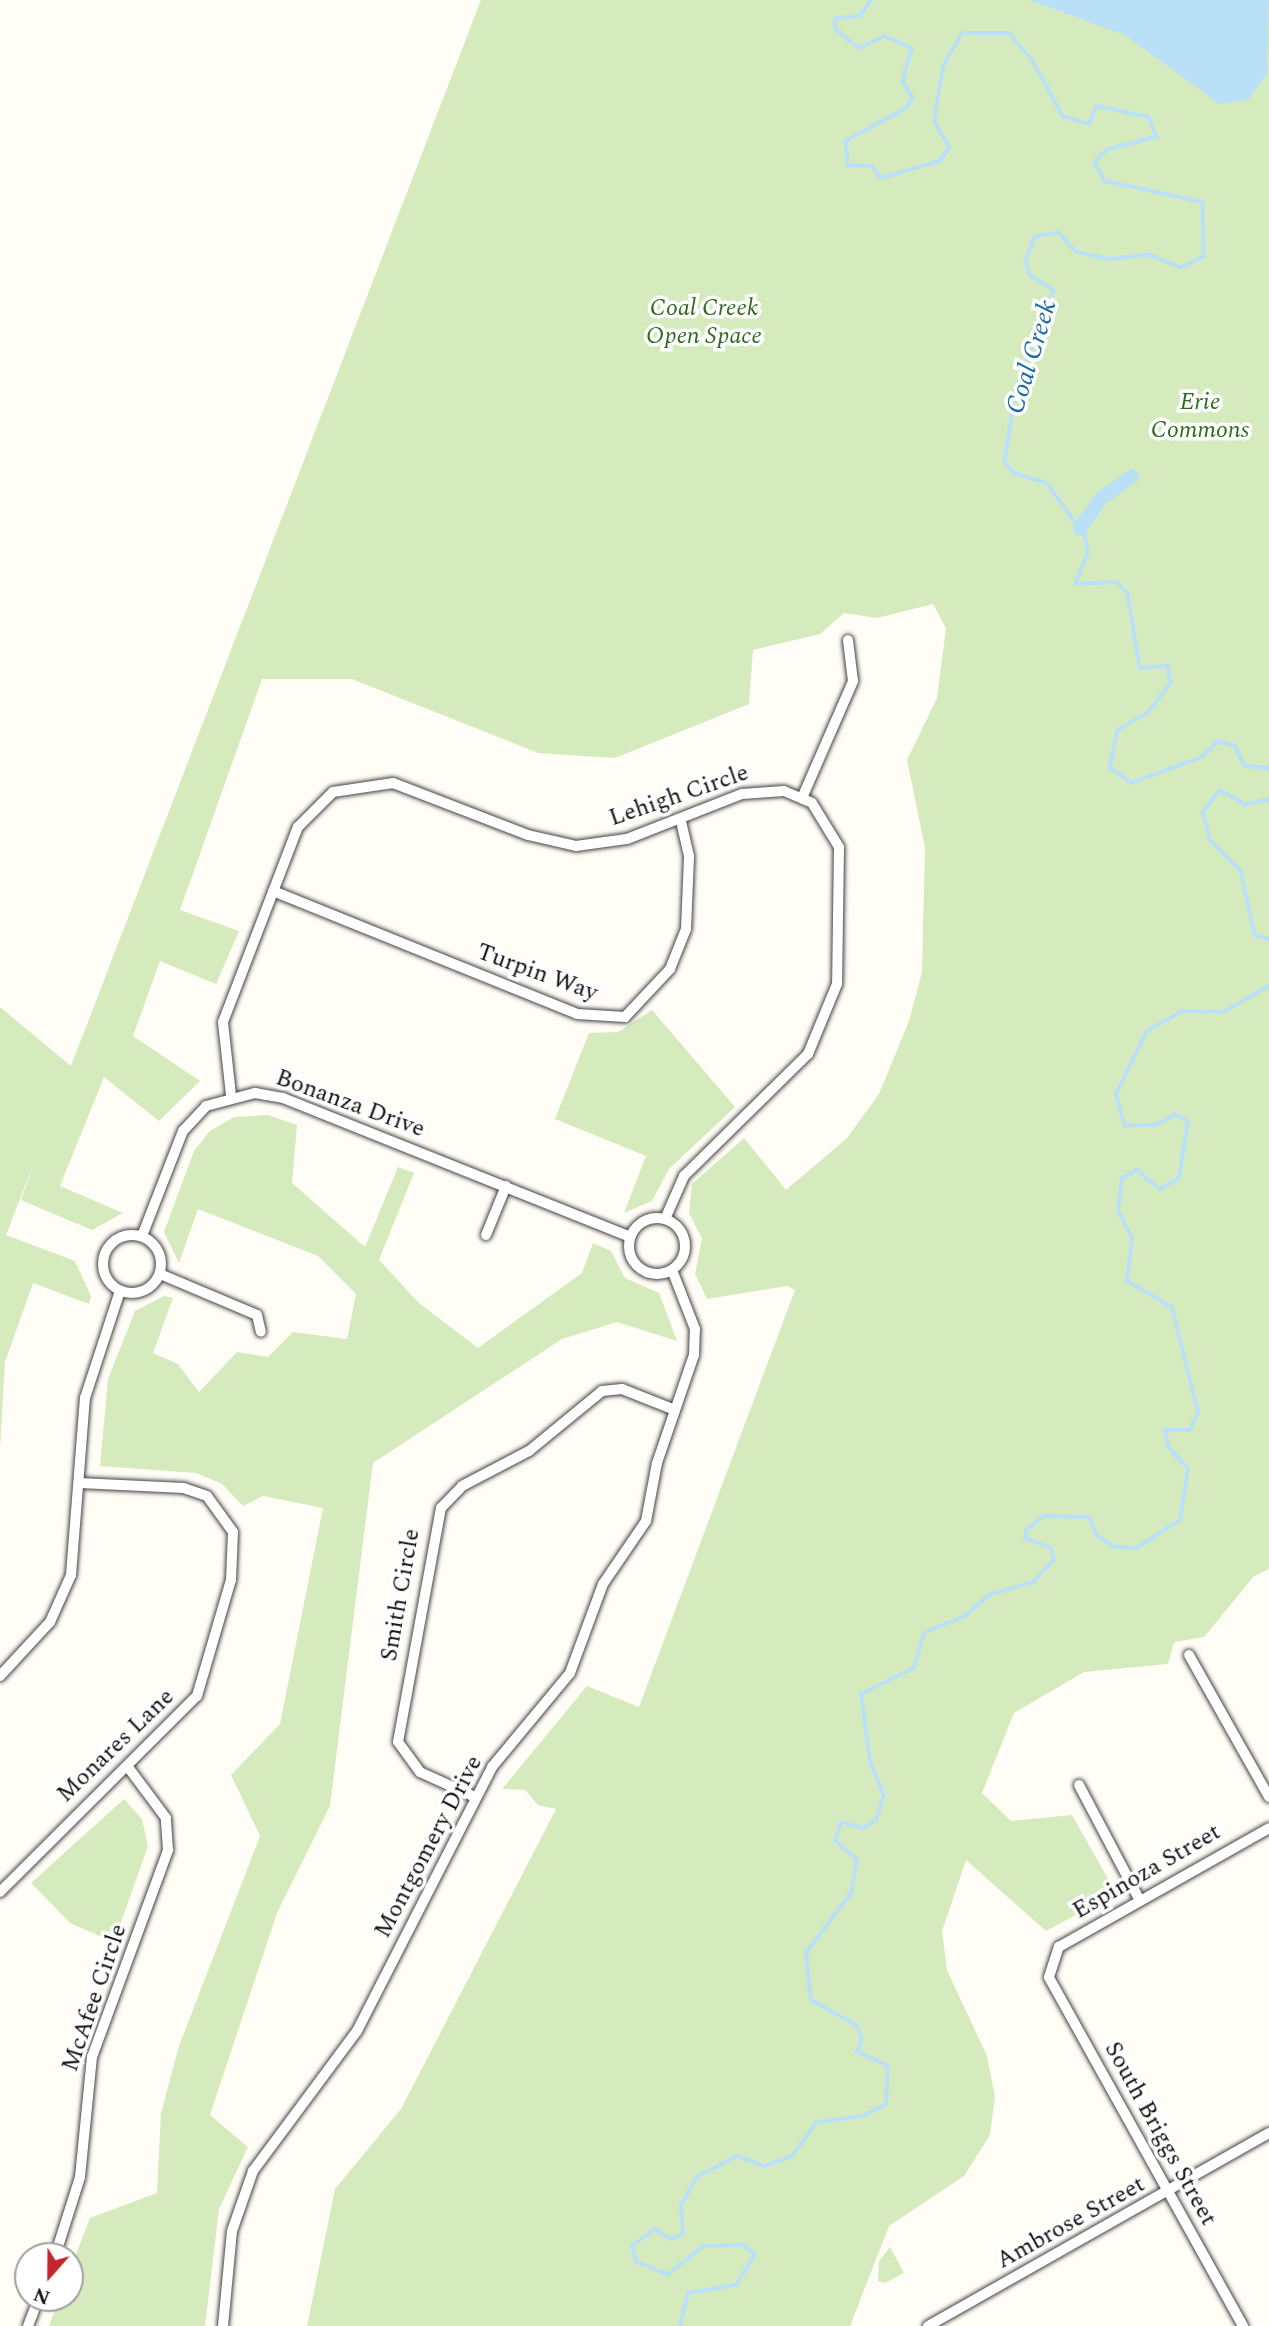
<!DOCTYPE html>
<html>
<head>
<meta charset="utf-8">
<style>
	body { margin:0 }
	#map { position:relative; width:1269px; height:2326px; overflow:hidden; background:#fffdf5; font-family:Spectral,serif }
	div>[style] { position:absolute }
	.green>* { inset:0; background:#d5ebbd }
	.water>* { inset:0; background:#b9e0f7 }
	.stream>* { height:3.5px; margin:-1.75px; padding:0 1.75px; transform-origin:1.75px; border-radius:1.75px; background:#b9e0f7 }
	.canal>* { height:14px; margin:-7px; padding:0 7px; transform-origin:7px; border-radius:7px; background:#b9e0f7 }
	.roads { filter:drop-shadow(0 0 2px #444) drop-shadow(0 0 2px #444) }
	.minor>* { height:10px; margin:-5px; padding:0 5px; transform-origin:5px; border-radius:5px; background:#fff }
	.minor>.ring { margin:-5px; padding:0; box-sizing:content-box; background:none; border:10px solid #fff; border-radius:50% }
	span { translate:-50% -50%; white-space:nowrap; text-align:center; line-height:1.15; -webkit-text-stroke:7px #fff; paint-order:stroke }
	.park-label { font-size:24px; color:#2f6b1f; font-style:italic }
	.street-label { font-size:24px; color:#111 }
	.water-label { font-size:26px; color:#1768a6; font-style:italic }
	.north { position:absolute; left:14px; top:2242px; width:70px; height:70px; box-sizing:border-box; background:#fff; border:2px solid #a0a0a0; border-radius:50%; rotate:201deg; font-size:19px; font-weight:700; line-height:28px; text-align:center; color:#111 }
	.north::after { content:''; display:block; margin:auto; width:24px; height:32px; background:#c4262e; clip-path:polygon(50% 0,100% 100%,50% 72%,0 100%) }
</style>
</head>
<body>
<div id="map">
	<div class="green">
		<div style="clip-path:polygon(481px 0,1269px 0,1269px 1569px,1254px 1576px,1204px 1637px,1174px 1642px,1168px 1664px,1084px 1672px,1014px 1713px,982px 1793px,1011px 1821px,1072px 1815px,1116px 1893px,1046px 1931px,966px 1860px,942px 1931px,947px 1970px,987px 2056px,995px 2097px,990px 2135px,964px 2176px,889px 2226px,850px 2326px,307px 2326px,335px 2189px,401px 2109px,556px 1809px,538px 1805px,525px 1790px,502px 1789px,587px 1686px,639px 1707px,795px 1290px,787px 1286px,707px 1299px,695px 1274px,702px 1239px,689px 1213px,692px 1184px,744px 1138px,786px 1190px,847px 1138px,879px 1094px,909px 1021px,922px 972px,925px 848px,907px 760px,937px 698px,946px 628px,933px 604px,877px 618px,844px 613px,820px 634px,753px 650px,749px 704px,615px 758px,538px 753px,352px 679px,262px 679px,180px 910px,239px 931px,216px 984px,160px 961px,133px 1036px,200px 1081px,159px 1121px,104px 1077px,60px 1186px,123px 1213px,92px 1230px,21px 1200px,35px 1160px,6px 1235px,75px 1261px,91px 1296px,89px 1304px,33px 1283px,5px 1362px,0 1448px,0 1007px,71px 1066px)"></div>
		<div style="clip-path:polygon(652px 1010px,735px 1107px,669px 1169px,652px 1201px,624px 1213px,646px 1156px,555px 1119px,589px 1033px,618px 1032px)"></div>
		<div style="clip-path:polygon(268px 1115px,297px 1125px,292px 1183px,365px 1247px,398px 1167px,414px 1173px,379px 1260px,419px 1303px,478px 1348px,582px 1273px,593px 1243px,611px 1251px,625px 1278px,659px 1293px,677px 1341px,617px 1322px,562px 1339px,373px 1463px,330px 1806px,277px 1913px,210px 2115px,248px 2147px,219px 2209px,205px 2326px,49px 2326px,59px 2298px,70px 2298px,70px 2270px,90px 2218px,157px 2193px,161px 2113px,179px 2046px,260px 1836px,231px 1775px,280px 1724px,323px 1508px,263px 1496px,243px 1506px,222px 1484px,196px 1473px,100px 1466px,108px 1379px,135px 1311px,164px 1296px,173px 1298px,153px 1353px,178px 1364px,199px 1392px,237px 1352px,268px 1357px,293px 1332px,347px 1339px,356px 1294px,318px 1256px,198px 1209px,179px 1263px,164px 1232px,194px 1151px,210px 1131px,234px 1117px)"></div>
		<div style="clip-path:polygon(124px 1799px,142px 1819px,148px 1846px,114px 1942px,70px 1923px,31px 1883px)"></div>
		<div style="clip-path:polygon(890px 2247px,904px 2273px,885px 2283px,878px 2281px,879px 2261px)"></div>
	</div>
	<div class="water">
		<div style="clip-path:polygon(1029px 0,1269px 0,1267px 74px,1248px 100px,1219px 104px,1125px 35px)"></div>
	</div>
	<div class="stream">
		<div style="left:871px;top:0;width:19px;rotate:122deg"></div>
		<div style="left:861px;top:16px;width:26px;rotate:173deg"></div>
		<div style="left:835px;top:19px;width:10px;rotate:84deg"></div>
		<div style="left:836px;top:29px;width:30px;rotate:40deg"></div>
		<div style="left:859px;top:48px;width:29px;rotate:-25deg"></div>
		<div style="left:885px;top:36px;width:30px;rotate:24deg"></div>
		<div style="left:912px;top:48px;width:35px;rotate:105deg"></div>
		<div style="left:903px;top:82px;width:19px;rotate:58deg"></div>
		<div style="left:913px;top:98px;width:13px;rotate:122deg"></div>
		<div style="left:906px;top:109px;width:68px;rotate:151.9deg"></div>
		<div style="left:846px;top:141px;width:24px;rotate:85deg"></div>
		<div style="left:848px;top:165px;width:24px;rotate:2deg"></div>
		<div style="left:872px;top:166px;width:15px;rotate:53deg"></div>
		<div style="left:881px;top:178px;width:61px;rotate:-16.1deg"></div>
		<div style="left:940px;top:161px;width:17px;rotate:-57deg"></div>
		<div style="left:949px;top:147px;width:30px;rotate:-120deg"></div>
		<div style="left:934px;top:121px;width:56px;rotate:-80.7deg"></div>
		<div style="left:943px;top:66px;width:38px;rotate:-60deg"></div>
		<div style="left:962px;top:33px;width:47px"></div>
		<div style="left:1009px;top:33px;width:37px;rotate:49deg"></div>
		<div style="left:1033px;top:61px;width:63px;rotate:61.4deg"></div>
		<div style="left:1063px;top:116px;width:27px;rotate:17deg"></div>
		<div style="left:1089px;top:124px;width:20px;rotate:-66deg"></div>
		<div style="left:1097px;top:106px;width:53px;rotate:11.9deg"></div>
		<div style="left:1149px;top:117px;width:22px;rotate:68deg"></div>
		<div style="left:1157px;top:137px;width:52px;rotate:165.4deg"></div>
		<div style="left:1107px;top:150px;width:18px;rotate:133deg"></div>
		<div style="left:1095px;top:163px;width:21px;rotate:61deg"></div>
		<div style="left:1105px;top:181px;width:100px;rotate:12.1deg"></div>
		<div style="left:1203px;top:202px;width:55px;rotate:89deg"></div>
		<div style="left:1204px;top:257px;width:25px;rotate:154deg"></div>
		<div style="left:1181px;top:268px;width:35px;rotate:-158deg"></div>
		<div style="left:1148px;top:255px;width:39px;rotate:173deg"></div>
		<div style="left:1109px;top:260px;width:34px;rotate:-166deg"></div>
		<div style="left:1076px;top:252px;width:26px;rotate:-133deg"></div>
		<div style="left:1058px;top:233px;width:23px;rotate:170deg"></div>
		<div style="left:1035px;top:237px;width:25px;rotate:111deg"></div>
		<div style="left:1026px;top:260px;width:16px;rotate:75deg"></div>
		<div style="left:1030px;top:275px;width:28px;rotate:32deg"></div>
		<div style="left:1054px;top:290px;width:107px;rotate:110.8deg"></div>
		<div style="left:1016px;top:390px;width:73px;rotate:98.7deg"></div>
		<div style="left:1005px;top:462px;width:14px;rotate:51deg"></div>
		<div style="left:1014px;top:473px;width:34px;rotate:17deg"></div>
		<div style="left:1047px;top:483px;width:65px;rotate:54.4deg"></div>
		<div style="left:1085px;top:536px;width:16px;rotate:79deg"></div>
		<div style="left:1088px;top:552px;width:34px;rotate:111deg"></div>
		<div style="left:1076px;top:584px;width:41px;rotate:-2.8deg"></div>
		<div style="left:1117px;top:582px;width:16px;rotate:45deg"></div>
		<div style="left:1128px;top:593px;width:76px;rotate:80.9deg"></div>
		<div style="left:1140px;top:668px;width:28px;rotate:-4deg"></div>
		<div style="left:1168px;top:666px;width:17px;rotate:80deg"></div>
		<div style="left:1171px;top:683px;width:38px;rotate:127deg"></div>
		<div style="left:1148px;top:713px;width:34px;rotate:150deg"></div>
		<div style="left:1118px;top:730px;width:38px;rotate:102deg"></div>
		<div style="left:1110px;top:767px;width:26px;rotate:37deg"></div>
		<div style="left:1131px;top:783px;width:76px;rotate:-20.1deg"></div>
		<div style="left:1202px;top:757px;width:23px;rotate:-45deg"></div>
		<div style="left:1218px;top:741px;width:18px;rotate:16deg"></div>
		<div style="left:1235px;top:746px;width:22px;rotate:63deg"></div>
		<div style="left:1245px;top:766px;width:24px;rotate:5deg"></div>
		<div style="left:1269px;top:800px;width:24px;rotate:168deg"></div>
		<div style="left:1246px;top:805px;width:30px;rotate:-152deg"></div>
		<div style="left:1220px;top:791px;width:27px;rotate:129deg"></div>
		<div style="left:1203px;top:812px;width:30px;rotate:75deg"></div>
		<div style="left:1211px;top:841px;width:42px;rotate:45deg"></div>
		<div style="left:1241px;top:871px;width:66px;rotate:77.7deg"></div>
		<div style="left:1255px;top:935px;width:15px;rotate:16deg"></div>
		<div style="left:680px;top:2326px;width:34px;rotate:-76deg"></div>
		<div style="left:688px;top:2293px;width:49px;rotate:-9.5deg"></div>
		<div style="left:736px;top:2285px;width:36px;rotate:-58deg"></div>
		<div style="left:755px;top:2255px;width:15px;rotate:-138deg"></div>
		<div style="left:744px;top:2245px;width:41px;rotate:177.2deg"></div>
		<div style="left:703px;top:2247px;width:45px;rotate:141.3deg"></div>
		<div style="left:668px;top:2275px;width:35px;rotate:-158deg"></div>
		<div style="left:636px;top:2262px;width:16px;rotate:-104deg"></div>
		<div style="left:632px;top:2246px;width:29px;rotate:-36deg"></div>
		<div style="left:655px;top:2229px;width:19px;rotate:32deg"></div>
		<div style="left:671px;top:2239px;width:13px;rotate:-23deg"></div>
		<div style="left:683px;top:2234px;width:29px;rotate:-94deg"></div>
		<div style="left:681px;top:2205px;width:32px;rotate:-60deg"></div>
		<div style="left:697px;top:2177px;width:45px;rotate:-27.7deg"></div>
		<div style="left:737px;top:2156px;width:30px;rotate:20deg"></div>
		<div style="left:765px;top:2166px;width:29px;rotate:-20deg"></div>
		<div style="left:792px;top:2156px;width:42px;rotate:-53.7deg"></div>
		<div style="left:817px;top:2122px;width:46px;rotate:-7.4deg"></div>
		<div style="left:863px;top:2116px;width:26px;rotate:-28deg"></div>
		<div style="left:886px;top:2104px;width:38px;rotate:-88deg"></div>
		<div style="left:887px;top:2066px;width:33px;rotate:-155deg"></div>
		<div style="left:857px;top:2052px;width:12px;rotate:-66deg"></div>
		<div style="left:862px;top:2041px;width:16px;rotate:-108deg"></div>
		<div style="left:857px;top:2026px;width:53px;rotate:-150.5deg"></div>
		<div style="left:811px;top:2000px;width:47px;rotate:-96.1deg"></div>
		<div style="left:806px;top:1953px;width:75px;rotate:-53.1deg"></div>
		<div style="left:851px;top:1893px;width:34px;rotate:-80deg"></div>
		<div style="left:857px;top:1860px;width:29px;rotate:-139deg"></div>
		<div style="left:835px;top:1841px;width:20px;rotate:-72deg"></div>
		<div style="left:841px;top:1822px;width:23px;rotate:15deg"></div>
		<div style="left:863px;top:1828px;width:15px;rotate:-32deg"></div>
		<div style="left:876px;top:1820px;width:25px;rotate:-72deg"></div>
		<div style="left:884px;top:1796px;width:38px;rotate:-112deg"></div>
		<div style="left:870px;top:1761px;width:68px;rotate:-97.7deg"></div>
		<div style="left:861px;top:1694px;width:59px;rotate:-26.1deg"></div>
		<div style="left:914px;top:1668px;width:36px;rotate:-74deg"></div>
		<div style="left:924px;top:1633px;width:44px;rotate:-22.5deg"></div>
		<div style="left:965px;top:1616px;width:32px;rotate:-41deg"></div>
		<div style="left:989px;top:1595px;width:46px;rotate:-16.5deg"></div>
		<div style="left:1033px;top:1582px;width:30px;rotate:-46deg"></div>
		<div style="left:1054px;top:1560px;width:12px;rotate:-104deg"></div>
		<div style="left:1051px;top:1548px;width:27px;rotate:-160deg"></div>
		<div style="left:1026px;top:1539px;width:9px;rotate:-90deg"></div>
		<div style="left:1026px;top:1530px;width:23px;rotate:-38deg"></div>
		<div style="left:1044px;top:1516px;width:45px;rotate:1.3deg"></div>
		<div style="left:1089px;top:1517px;width:21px;rotate:65deg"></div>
		<div style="left:1098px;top:1536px;width:20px;rotate:33deg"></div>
		<div style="left:1115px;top:1547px;width:22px;rotate:3deg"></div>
		<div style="left:1137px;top:1548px;width:51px;rotate:-33.1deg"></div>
		<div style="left:1180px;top:1520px;width:52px;rotate:-81.1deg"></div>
		<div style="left:1188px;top:1469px;width:30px;rotate:-132deg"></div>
		<div style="left:1168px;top:1447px;width:17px;rotate:-100deg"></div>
		<div style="left:1165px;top:1430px;width:25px"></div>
		<div style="left:1190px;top:1430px;width:19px;rotate:-65deg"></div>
		<div style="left:1198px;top:1413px;width:108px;rotate:-103.9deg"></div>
		<div style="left:1172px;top:1308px;width:52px;rotate:-149deg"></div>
		<div style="left:1127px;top:1281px;width:43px;rotate:-83.4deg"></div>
		<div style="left:1132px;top:1238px;width:31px;rotate:-117deg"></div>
		<div style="left:1118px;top:1210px;width:32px;rotate:-83deg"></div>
		<div style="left:1122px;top:1178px;width:17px;rotate:-28deg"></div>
		<div style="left:1137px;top:1170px;width:30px;rotate:40deg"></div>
		<div style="left:1160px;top:1189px;width:22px;rotate:-30deg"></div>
		<div style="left:1179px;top:1178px;width:57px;rotate:-80.9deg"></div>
		<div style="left:1188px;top:1122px;width:14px;rotate:-150deg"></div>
		<div style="left:1176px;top:1115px;width:22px;rotate:153deg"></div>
		<div style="left:1156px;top:1125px;width:31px;rotate:178deg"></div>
		<div style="left:1125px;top:1126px;width:33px;rotate:-106deg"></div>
		<div style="left:1116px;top:1094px;width:70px;rotate:-63.8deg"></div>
		<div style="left:1147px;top:1031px;width:41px;rotate:-29.1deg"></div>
		<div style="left:1183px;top:1011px;width:40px;rotate:1.4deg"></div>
		<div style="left:1223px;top:1012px;width:53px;rotate:-29.5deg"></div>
	</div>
	<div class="canal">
		<div style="left:1080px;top:529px;width:36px;rotate:-56deg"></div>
		<div style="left:1100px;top:499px;width:39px;rotate:-35deg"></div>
	</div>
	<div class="roads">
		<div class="minor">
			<div style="left:802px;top:798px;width:128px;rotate:-66.4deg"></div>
			<div style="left:853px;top:681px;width:41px;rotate:-97deg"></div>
			<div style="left:273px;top:891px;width:328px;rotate:22deg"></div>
			<div style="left:577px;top:1014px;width:48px;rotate:3.6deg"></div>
			<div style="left:625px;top:1017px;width:66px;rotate:-46.8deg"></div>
			<div style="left:670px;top:969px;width:43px;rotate:-68.2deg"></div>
			<div style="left:686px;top:929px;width:73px;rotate:-87.6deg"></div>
			<div style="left:689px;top:856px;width:36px;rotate:-103deg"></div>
			<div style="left:231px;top:1095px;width:73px;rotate:-96.3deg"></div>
			<div style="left:223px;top:1022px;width:209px;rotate:-69deg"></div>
			<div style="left:298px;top:827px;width:49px;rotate:-45deg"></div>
			<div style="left:333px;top:792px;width:61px;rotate:-8.5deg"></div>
			<div style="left:393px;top:783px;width:145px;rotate:21.1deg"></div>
			<div style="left:528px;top:835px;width:49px;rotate:12.9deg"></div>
			<div style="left:576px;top:846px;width:51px;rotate:-7.8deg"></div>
			<div style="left:627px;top:839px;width:123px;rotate:-21.4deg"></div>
			<div style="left:742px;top:794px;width:42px;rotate:-4.1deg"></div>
			<div style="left:784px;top:791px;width:30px;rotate:23deg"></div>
			<div style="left:812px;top:803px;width:52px;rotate:58.5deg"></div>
			<div style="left:839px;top:847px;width:137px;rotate:90.8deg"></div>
			<div style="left:837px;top:984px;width:76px;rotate:112.5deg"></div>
			<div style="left:808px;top:1054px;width:174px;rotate:135.5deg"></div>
			<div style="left:684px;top:1176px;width:47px;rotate:113.8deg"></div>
			<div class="ring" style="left:629px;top:1218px;width:46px;height:46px"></div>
			<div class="ring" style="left:103px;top:1235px;width:48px;height:48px"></div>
			<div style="left:486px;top:1235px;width:53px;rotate:-67.8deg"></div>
			<div style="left:142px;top:1236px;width:113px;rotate:-68.7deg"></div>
			<div style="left:183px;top:1131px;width:34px;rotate:-47deg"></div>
			<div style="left:206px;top:1106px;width:51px;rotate:-14.9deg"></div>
			<div style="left:255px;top:1093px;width:28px;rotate:10deg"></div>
			<div style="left:283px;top:1098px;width:374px;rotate:21.8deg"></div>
			<div style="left:160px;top:1274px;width:105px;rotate:22.9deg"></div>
			<div style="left:257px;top:1315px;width:17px;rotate:77deg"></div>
			<div style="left:1189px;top:1655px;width:163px;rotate:60.6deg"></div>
			<div style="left:0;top:1676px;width:74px;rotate:-47.2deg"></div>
			<div style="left:50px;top:1622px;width:51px;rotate:-65.9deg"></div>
			<div style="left:71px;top:1575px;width:178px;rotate:-85.5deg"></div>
			<div style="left:85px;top:1398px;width:113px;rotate:-71.9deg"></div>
			<div style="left:1079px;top:1785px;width:129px;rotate:62.2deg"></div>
			<div style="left:475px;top:1797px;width:60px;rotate:-155.6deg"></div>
			<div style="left:420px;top:1772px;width:37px;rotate:-126deg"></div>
			<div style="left:398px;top:1742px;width:238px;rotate:-79.6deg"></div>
			<div style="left:441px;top:1508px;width:30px;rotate:-46deg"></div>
			<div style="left:462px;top:1486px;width:76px;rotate:-27.6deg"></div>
			<div style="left:529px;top:1451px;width:94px;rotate:-39.4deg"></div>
			<div style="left:602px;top:1391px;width:20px;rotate:-6deg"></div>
			<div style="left:622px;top:1389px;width:57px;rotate:21.6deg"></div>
			<div style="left:0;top:1892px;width:278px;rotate:-44.9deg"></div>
			<div style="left:197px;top:1696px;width:121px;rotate:-73.7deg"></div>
			<div style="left:231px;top:1580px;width:48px;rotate:-87.6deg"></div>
			<div style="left:233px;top:1532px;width:44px;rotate:-125.8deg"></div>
			<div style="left:207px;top:1496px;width:24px;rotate:-161deg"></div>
			<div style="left:184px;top:1488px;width:105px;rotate:-177.3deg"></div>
			<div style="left:55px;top:2256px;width:83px;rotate:-72.4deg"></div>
			<div style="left:80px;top:2177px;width:121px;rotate:-84.3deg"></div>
			<div style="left:92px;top:2057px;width:221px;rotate:-69.8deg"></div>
			<div style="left:168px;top:1850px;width:32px;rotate:-94deg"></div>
			<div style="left:166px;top:1818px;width:64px;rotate:-126.7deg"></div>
			<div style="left:28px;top:2326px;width:30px;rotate:-69deg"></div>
			<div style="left:223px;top:2326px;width:95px;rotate:-84.6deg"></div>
			<div style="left:232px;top:2231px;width:64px;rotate:-70.7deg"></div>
			<div style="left:253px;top:2171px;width:174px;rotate:-53.4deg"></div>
			<div style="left:357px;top:2031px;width:297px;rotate:-62.9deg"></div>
			<div style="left:492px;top:1767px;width:122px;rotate:-50.3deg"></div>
			<div style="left:570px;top:1673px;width:95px;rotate:-69.7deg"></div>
			<div style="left:603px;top:1584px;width:76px;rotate:-55.7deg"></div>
			<div style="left:646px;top:1521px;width:59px;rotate:-79.3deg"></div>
			<div style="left:657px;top:1463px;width:114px;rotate:-71.1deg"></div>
			<div style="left:694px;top:1355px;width:26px;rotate:-88deg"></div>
			<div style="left:695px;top:1329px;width:63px;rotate:-111.3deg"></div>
			<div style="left:928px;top:2326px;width:392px;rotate:-29.5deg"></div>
			<div style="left:1243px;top:2326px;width:399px;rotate:-119.1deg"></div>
			<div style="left:1049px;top:1977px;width:32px;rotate:-72deg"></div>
			<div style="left:1059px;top:1947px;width:241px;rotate:-29.5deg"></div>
		</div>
	</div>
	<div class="park-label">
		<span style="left:704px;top:323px">Coal Creek<br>Open Space</span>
		<span style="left:1200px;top:417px">Erie<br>Commons</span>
	</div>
	<div class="street-label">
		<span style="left:679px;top:796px;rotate:-19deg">Lehigh Circle</span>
		<span style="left:537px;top:973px;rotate:20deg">Turpin Way</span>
		<span style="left:350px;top:1104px;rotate:20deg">Bonanza Drive</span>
		<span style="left:401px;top:1595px;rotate:-80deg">Smith Circle</span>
		<span style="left:116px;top:1746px;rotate:-44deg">Monares Lane</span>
		<span style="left:429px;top:1847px;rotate:-62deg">Montgomery Drive</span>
		<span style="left:1147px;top:1872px;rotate:-30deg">Espinoza Street</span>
		<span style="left:95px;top:1998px;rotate:-71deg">McAfee Circle</span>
		<span style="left:1160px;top:2134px;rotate:61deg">South Briggs Street</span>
		<span style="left:1071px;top:2223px;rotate:-29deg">Ambrose Street</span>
	</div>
	<div class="water-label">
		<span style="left:1032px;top:357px;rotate:-73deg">Coal Creek</span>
	</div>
	<div class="north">N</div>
</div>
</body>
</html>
